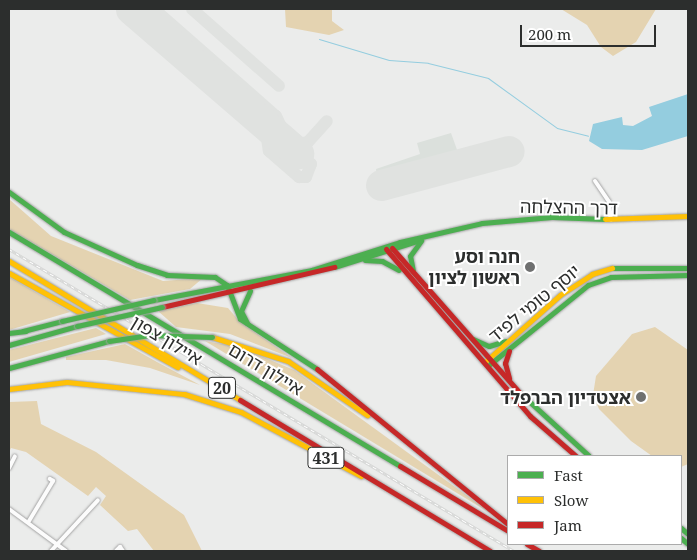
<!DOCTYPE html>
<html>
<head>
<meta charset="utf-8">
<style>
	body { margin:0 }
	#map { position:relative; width:697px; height:560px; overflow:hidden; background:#ebeceb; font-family:"Noto Serif","Noto Sans Hebrew",serif }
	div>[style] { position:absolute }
	.built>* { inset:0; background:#dbe0dc }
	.green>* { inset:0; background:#e4d3b1 }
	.water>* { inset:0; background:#94cddf }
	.stream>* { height:1px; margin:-0.5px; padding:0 0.5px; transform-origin:0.5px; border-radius:0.5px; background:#94cddf }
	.taxiway>* { height:12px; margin:-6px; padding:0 6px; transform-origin:6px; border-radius:6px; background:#e0e2e0 }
	.runway>* { height:31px; margin:-15.5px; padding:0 15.5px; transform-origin:15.5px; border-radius:15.5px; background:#e0e2e0 }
	.roads { filter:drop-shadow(0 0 1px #a4a4a4) drop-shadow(0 0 1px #a4a4a4) }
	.street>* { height:4px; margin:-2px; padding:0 2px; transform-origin:2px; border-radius:2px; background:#fcfcfc }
	.fast>* { height:5px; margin:-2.5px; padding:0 2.5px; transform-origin:2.5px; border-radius:2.5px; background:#4caf50 }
	.slow>* { height:5px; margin:-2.5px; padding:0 2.5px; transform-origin:2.5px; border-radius:2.5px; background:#ffc107 }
	.jam>* { height:5px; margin:-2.5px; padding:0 2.5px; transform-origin:2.5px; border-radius:2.5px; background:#c62828 }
	.rail>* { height:3px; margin-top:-1.5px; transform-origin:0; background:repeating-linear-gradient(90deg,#fff 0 4px,#d6d7d6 0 8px); box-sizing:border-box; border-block:1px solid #d6d7d6 }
	.bridges { filter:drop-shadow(0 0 1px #a4a4a4) drop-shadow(0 0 1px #a4a4a4) }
	.fast-bridge>* { height:5px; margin:-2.5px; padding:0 2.5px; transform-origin:2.5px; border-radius:2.5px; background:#4caf50 }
	.dots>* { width:14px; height:14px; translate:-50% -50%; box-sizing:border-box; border:2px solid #fff; border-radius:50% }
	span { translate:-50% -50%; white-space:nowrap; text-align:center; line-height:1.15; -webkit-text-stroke:4px #fff; paint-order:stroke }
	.shield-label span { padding:1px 4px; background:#fff; border:1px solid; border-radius:4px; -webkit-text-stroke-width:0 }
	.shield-label { font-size:16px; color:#2c2e2d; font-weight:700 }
	.street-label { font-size:18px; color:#2c2e2d }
	.poi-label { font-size:18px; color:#2c2e2d; font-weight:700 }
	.right { translate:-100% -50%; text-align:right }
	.frame { position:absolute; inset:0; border:10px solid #2c2e2d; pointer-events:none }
	.legend { position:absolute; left:507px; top:455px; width:175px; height:90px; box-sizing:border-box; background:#fff; border:1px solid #ababab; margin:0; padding:6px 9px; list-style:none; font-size:15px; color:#2c2e2d }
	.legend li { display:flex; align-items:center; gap:10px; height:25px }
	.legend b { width:25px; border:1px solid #ababab }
	.scale { position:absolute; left:520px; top:25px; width:136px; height:22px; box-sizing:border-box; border:2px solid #2c2e2d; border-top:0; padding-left:6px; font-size:15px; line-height:18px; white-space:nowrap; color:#2c2e2d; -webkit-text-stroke:4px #fff; paint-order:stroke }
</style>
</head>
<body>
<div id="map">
	<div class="built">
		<div style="clip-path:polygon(451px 133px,460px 158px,378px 182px,376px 169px,420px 154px,417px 143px)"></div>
	</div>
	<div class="green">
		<div style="clip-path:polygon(285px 9px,332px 9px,332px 21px,344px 30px,329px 35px,286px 27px)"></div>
		<div style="clip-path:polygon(561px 9px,656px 9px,636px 42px,613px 56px,601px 47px,587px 25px)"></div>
		<div style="clip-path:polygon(9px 199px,51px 236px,163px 281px,203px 278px,190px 289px,130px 300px,9px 229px)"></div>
		<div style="clip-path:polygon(9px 277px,70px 312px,9px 330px)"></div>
		<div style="clip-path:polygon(197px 303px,228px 308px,240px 322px,292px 358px,230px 334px,176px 327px,158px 311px)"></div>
		<div style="clip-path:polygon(655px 327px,688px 350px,688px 464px,681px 467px,681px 456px,652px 456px,631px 441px,599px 409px,593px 395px,596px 376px,632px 334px)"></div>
		<div style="clip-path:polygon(96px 328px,106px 334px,9px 362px,9px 350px)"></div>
		<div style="clip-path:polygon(205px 341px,239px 347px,294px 370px,495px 516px)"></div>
		<div style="clip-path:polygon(125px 344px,157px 362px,200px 385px,150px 368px,106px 360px,66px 360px,66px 357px)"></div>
		<div style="clip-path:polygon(37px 401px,41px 424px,96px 452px,184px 515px,202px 551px,154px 551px,137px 529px,128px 531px,100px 505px,106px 496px,96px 487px,88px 496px,26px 452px,11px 448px,9px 452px,9px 402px)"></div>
	</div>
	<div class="water">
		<div style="clip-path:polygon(688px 94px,688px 136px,642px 150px,602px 149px,589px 141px,593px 124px,622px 117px,623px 125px,633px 126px,652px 116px,649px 107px)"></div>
	</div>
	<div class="stream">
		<div style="left:319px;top:39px;width:73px;rotate:16.7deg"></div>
		<div style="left:389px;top:60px;width:39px;rotate:4deg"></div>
		<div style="left:428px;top:63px;width:62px;rotate:14deg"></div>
		<div style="left:488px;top:78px;width:85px;rotate:35.9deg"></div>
		<div style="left:557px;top:128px;width:32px;rotate:14deg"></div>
	</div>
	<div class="taxiway">
		<div style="left:154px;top:9px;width:162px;rotate:41.3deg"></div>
		<div style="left:276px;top:116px;width:17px;rotate:65deg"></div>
		<div style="left:283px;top:131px;width:19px;rotate:43deg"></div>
		<div style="left:297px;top:144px;width:11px;rotate:-10deg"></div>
		<div style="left:308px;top:142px;width:28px;rotate:-48deg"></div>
		<div style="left:192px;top:9px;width:116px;rotate:41.5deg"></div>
		<div style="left:265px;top:124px;width:27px;rotate:82deg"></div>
		<div style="left:269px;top:151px;width:40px;rotate:41deg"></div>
		<div style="left:299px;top:177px;width:7px"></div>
		<div style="left:306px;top:177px;width:14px;rotate:-69deg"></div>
		<div style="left:311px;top:164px;width:17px;rotate:-140deg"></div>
	</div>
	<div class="runway">
		<div style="left:131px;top:9px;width:221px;rotate:40.8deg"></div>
		<div style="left:381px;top:185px;width:132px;rotate:-14.9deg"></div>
	</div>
	<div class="roads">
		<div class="street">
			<div style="left:595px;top:181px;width:25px;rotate:56deg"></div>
			<div style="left:609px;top:202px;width:18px;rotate:84deg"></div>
			<div style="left:9px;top:468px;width:13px;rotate:-63deg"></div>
			<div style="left:9px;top:509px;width:71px;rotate:36.4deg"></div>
			<div style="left:29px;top:521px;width:47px;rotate:-59deg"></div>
			<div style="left:53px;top:481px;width:4px;rotate:-146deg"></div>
			<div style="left:51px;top:551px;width:69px;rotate:-47.3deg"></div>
			<div style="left:116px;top:551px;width:6px;rotate:-45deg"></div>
			<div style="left:120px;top:547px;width:5px;rotate:53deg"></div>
		</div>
		<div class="fast">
			<div style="left:9px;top:192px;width:68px;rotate:36deg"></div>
			<div style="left:64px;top:232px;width:80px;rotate:24.3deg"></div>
			<div style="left:137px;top:265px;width:32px;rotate:18deg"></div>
			<div style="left:167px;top:275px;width:48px;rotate:2.4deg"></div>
			<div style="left:215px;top:277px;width:14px;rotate:34deg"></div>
			<div style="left:227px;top:285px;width:36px;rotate:69deg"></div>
			<div style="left:240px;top:319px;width:92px;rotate:33deg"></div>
			<div style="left:9px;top:232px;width:456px;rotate:30.9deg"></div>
			<div style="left:365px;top:260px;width:17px;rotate:3deg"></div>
			<div style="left:382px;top:261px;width:19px;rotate:28deg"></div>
			<div style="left:334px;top:267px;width:90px;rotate:-17.4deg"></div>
			<div style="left:612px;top:268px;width:76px"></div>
			<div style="left:413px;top:271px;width:15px;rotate:-101deg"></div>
			<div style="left:410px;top:256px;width:19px;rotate:-54deg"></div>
			<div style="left:154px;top:300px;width:161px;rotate:-10.8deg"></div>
			<div style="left:312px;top:270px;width:92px;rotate:-17.7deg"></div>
			<div style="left:400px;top:242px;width:84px;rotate:-13deg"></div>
			<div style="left:482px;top:223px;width:70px;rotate:-4.9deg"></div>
			<div style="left:552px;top:217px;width:53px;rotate:2.2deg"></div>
			<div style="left:247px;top:323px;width:13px;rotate:-117deg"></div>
			<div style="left:241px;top:311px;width:22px;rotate:-66deg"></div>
			<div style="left:23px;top:331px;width:40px;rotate:-14.4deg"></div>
			<div style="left:9px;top:333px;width:17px;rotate:-7deg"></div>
			<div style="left:473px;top:339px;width:17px;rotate:24deg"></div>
			<div style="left:489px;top:346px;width:17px;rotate:-17deg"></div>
			<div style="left:9px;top:345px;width:71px;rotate:-15.6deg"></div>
			<div style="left:490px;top:364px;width:126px;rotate:-38.9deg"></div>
			<div style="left:588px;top:285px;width:24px;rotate:-19deg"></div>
			<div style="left:611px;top:277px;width:77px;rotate:-1.5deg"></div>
			<div style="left:9px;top:368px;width:104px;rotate:-15.1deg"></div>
			<div style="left:520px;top:393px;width:93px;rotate:42.4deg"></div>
			<div style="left:681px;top:528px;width:9px;rotate:41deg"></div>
			<div style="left:681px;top:538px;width:9px;rotate:41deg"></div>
		</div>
		<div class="slow">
			<div style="left:605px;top:219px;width:83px;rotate:-2.1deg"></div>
			<div style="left:9px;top:261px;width:270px;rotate:31deg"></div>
			<div style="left:9px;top:273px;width:193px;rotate:29.2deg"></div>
			<div style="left:212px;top:337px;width:80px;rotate:17.5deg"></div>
			<div style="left:288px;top:361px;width:96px;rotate:34.4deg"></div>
			<div style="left:487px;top:360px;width:98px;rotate:-41.7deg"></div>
			<div style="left:560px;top:295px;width:38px;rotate:-33deg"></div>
			<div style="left:592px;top:274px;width:21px;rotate:-17deg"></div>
			<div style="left:9px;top:389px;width:58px;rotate:-6.9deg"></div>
			<div style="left:67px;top:382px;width:118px;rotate:5.9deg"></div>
			<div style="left:184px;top:394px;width:60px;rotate:17.5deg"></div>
			<div style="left:241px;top:412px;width:136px;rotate:28.1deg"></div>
		</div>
		<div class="jam">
			<div style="left:392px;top:248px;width:193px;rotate:48.6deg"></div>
			<div style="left:386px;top:249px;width:221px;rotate:49.2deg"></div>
			<div style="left:530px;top:416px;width:61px;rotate:41deg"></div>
			<div style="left:162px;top:307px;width:177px;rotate:-13.1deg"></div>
			<div style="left:509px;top:351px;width:13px;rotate:108deg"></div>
			<div style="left:505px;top:363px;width:16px;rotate:75deg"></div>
			<div style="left:317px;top:369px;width:246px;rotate:39.1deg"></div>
			<div style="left:240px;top:400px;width:292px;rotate:31.1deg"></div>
			<div style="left:400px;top:466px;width:126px;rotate:31deg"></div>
			<div style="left:527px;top:544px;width:14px;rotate:30deg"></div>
		</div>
	</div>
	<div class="rail">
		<div style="left:9px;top:249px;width:588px;rotate:30.88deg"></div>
	</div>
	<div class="bridges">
		<div class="fast-bridge">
			<div style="left:62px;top:321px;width:94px;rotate:-12.9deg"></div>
			<div style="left:77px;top:326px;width:87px;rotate:-12.6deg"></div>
			<div style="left:109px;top:341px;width:41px;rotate:-8.3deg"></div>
			<div style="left:150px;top:335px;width:62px;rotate:1.8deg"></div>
		</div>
	</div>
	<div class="dots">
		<div style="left:530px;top:267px;background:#6f7070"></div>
		<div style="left:641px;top:397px;background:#6f7070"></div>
	</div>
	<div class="shield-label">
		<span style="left:222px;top:388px">20</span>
		<span style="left:326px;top:458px">431</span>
	</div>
	<div class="street-label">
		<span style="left:569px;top:207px;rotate:1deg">דרך ההצלחה</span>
		<span style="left:534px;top:303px;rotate:-39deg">יוסף טומי לפיד</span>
		<span style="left:167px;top:340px;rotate:31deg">איילון צפון</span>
		<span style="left:266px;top:369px;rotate:31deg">איילון דרום</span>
	</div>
	<div class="poi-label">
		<span class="right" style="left:520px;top:267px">חנה וסע<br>ראשון לציון</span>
		<span class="right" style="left:631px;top:397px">אצטדיון הברפלד</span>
	</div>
	<div class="frame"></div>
	<ul class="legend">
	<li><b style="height:6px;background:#4caf50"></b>Fast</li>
	<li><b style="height:6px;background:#ffc107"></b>Slow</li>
	<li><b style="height:6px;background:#c62828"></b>Jam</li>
	</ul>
	<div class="scale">200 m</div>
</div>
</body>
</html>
